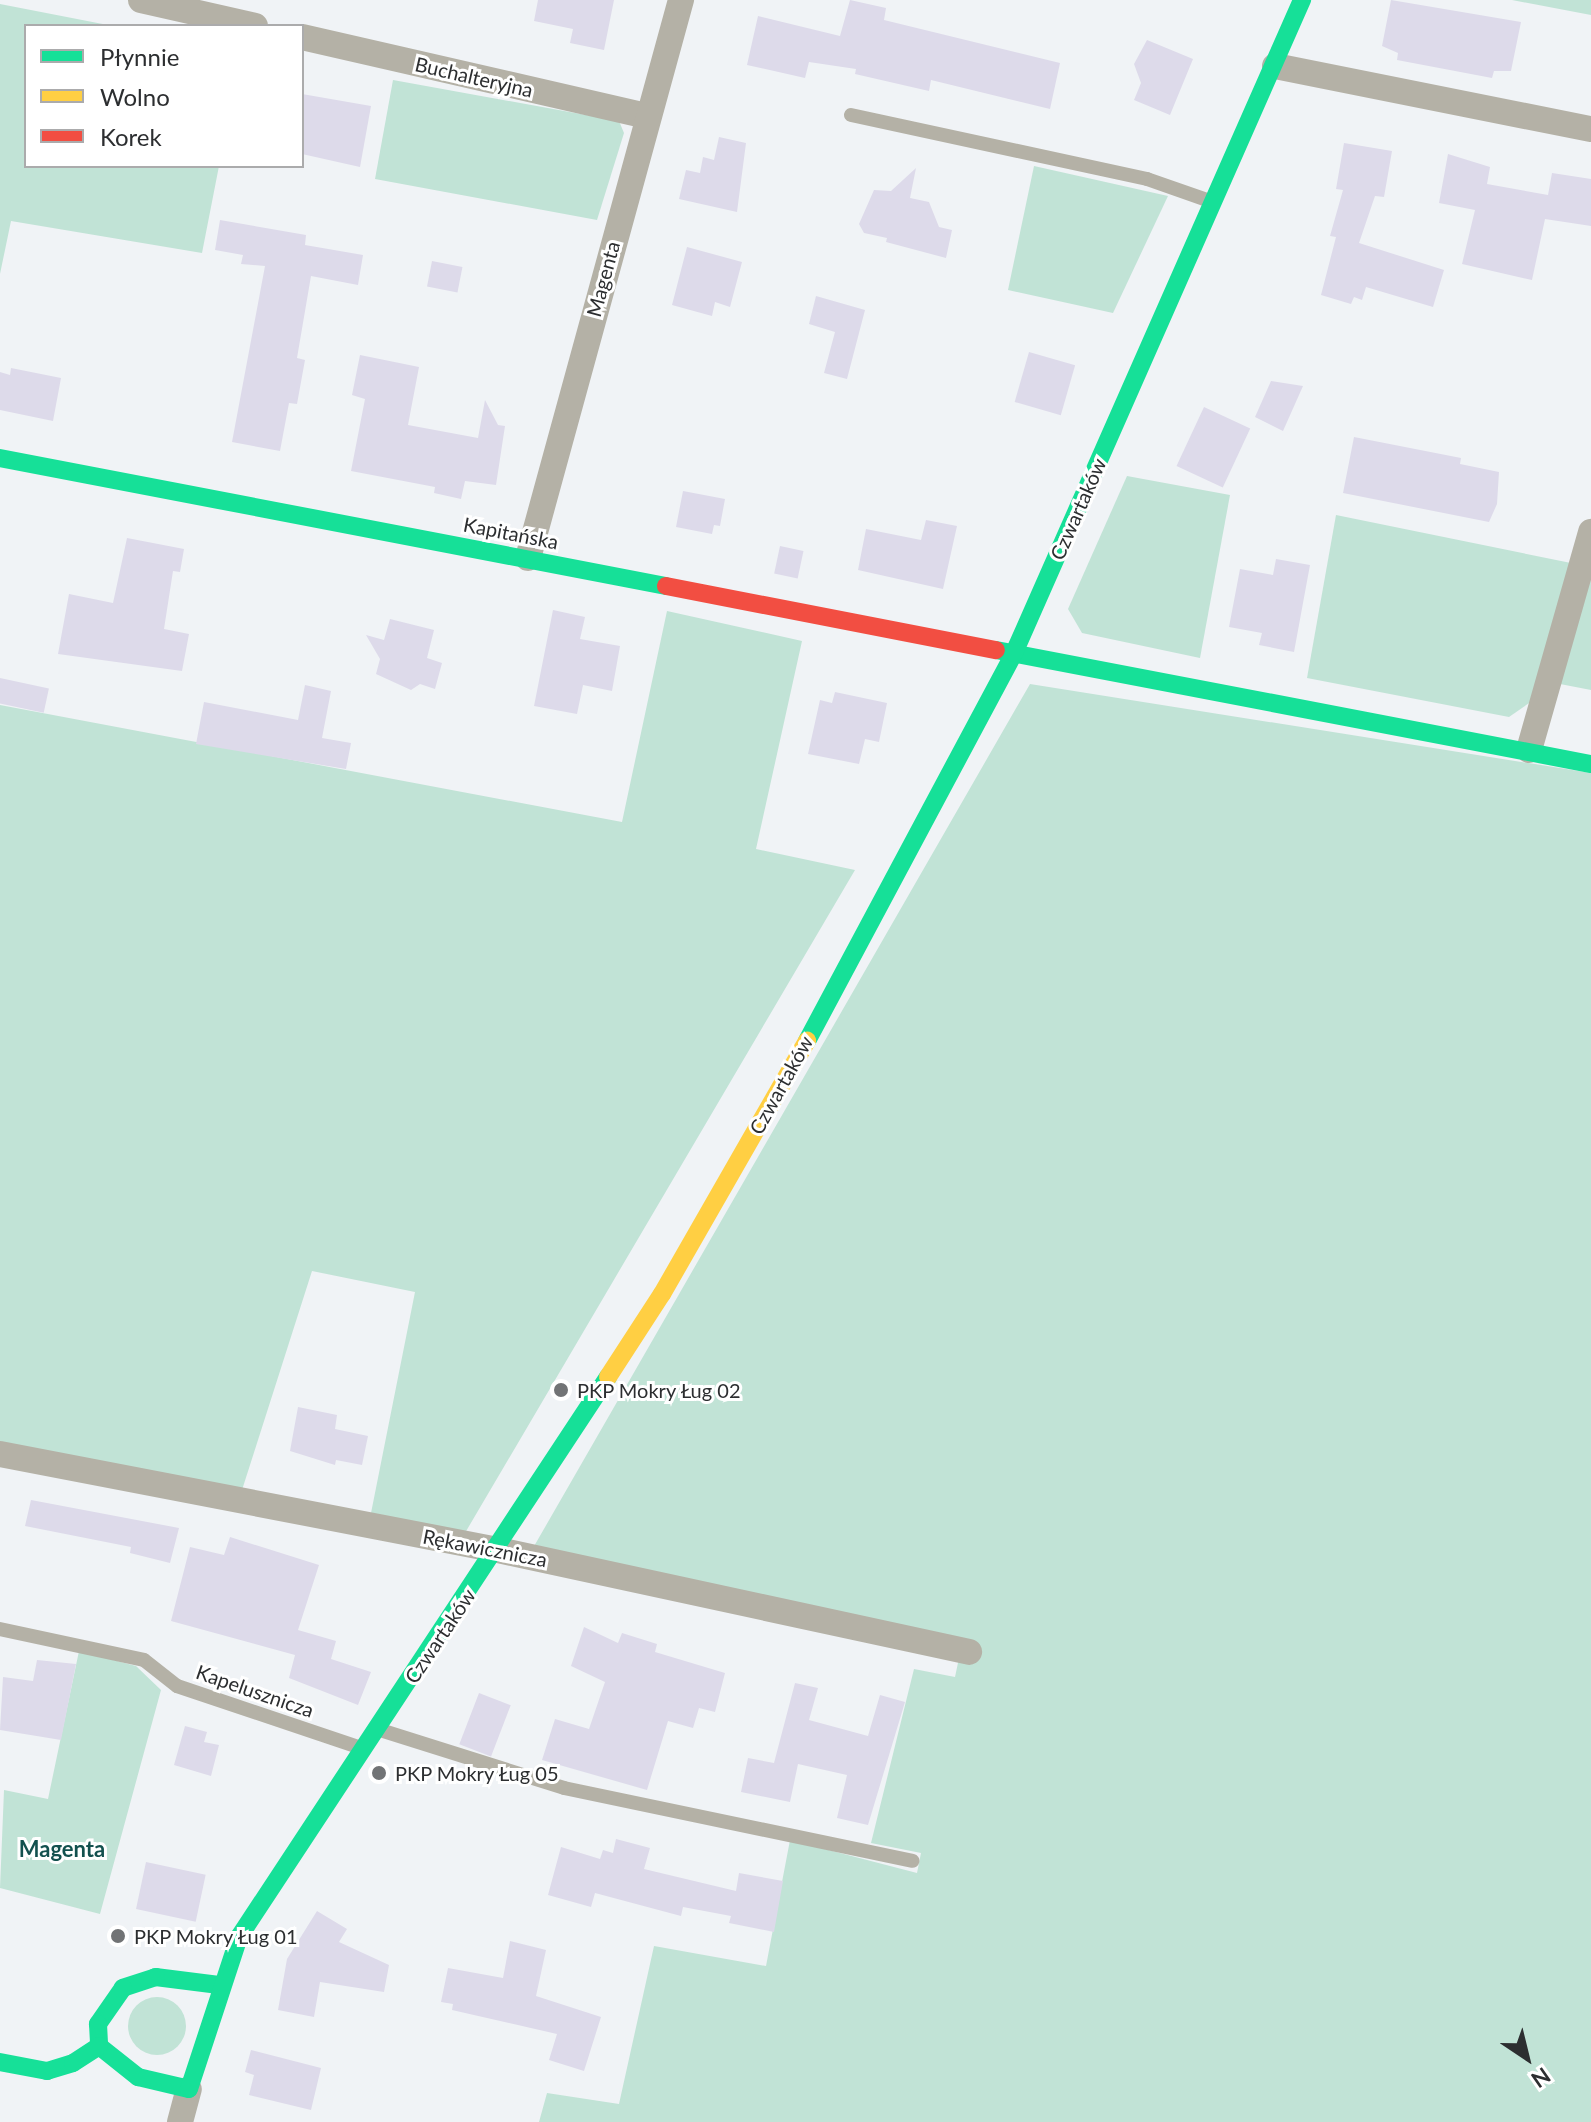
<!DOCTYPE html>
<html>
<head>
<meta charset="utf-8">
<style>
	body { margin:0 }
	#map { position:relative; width:1591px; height:2122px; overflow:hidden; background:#f0f3f6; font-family:Lato,sans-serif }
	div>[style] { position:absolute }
	.green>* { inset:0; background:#c1e3d6 }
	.round { border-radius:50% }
	.building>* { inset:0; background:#dddaea; transform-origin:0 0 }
	.lane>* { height:14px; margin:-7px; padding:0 7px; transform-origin:7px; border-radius:7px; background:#b4b1a6 }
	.street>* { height:26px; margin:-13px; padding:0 13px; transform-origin:13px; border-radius:13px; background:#b4b1a6 }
	.fast>* { height:18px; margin:-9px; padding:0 9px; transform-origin:9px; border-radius:9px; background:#16e098 }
	.slow>* { height:18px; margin:-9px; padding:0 9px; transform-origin:9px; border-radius:9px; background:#ffcf43 }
	.jam>* { height:18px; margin:-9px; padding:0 9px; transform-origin:9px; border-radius:9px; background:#f24e42 }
	.dots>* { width:22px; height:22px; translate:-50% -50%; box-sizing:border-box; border:4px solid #fff; border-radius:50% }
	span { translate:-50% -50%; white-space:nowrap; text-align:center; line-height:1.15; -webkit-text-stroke:6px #fff; paint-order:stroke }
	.street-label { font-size:20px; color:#2c2e30 }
	.poi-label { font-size:20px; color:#2c2e30 }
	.left { translate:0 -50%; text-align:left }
	.neighbourhood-label { font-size:22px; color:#12504e; font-weight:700 }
	.legend { position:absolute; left:24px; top:24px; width:280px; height:144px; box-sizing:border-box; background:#fff; border:2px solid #ababac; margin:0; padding:10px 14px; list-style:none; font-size:24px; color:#2c2e30 }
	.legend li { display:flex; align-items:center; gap:16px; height:40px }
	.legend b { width:40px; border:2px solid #ababac }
	.north { position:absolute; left:1487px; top:2018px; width:80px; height:80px; -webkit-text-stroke:6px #fff; paint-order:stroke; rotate:145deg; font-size:22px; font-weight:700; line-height:32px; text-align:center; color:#2c2e30 }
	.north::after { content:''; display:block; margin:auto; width:28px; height:36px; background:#2c2e30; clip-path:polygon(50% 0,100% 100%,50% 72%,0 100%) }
</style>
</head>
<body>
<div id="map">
	<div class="green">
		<div style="clip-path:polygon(1512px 0,1591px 0,1591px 15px)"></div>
		<div style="clip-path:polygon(0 4px,113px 26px,26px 26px,26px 166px,219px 166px,202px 253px,11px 221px,0 274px)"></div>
		<div style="clip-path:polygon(393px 80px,619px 121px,624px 133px,597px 220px,375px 179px)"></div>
		<div style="clip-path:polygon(1034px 166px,1168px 196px,1113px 313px,1008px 290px)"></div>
		<div style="clip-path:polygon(1127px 476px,1230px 495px,1200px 658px,1082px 633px,1068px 609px)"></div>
		<div style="clip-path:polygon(1336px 515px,1571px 563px,1532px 701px,1509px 717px,1307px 678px)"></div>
		<div style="clip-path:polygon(1591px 573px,1591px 690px,1560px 684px)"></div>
		<div style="clip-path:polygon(667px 611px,802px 641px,756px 849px,855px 870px,465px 1533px,371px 1513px,415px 1292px,312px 1271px,242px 1490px,0 1442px,0 705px,622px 822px)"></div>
		<div style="clip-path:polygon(1030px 684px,1591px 773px,1591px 2122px,539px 2122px,547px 2093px,619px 2104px,654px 1946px,766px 1966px,790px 1840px,917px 1873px,921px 1853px,871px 1843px,914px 1669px,955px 1677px,963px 1639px,533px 1548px)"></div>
		<div style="clip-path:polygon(79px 1651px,136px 1666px,161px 1690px,100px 1914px,0 1888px,4px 1790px,48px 1799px)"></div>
		<div class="round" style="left:128px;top:1997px;width:58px;height:58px"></div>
	</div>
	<div class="building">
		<div style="clip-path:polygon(538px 0,614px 0,604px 50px,570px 43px,573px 29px,534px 21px)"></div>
		<div style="clip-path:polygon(850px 0,886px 8px,884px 20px,1060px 63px,1050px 109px,931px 80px,929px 91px,855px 74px,856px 69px,809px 62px,805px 78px,747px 65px,758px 16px,840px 36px)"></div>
		<div style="clip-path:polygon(1391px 0,1521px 22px,1511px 71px,1494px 71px,1492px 78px,1397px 60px,1398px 53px,1382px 46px)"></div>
		<div style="clip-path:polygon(1147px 40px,1193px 59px,1170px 115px,1134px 100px,1141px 83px,1134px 64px)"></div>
		<div style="clip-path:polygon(302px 94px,371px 106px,360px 167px,302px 154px)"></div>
		<div style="clip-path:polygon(719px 137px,746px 143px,737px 212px,679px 199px,686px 170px,700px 173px,703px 157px,714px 160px)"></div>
		<div style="clip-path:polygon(1344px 143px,1392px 151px,1384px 197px,1375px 196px,1359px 243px,1444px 270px,1433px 307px,1366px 287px,1362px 300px,1354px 297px,1351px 304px,1321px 295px,1336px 237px,1330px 236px,1343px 190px,1336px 189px)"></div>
		<div style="clip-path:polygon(1448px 154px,1490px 167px,1487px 184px,1548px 195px,1552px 173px,1591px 179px,1591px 226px,1545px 219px,1532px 280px,1462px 264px,1475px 210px,1439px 203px)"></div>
		<div style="clip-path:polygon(916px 168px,910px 198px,929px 202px,939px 227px,952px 230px,946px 258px,886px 242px,887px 238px,864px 233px,859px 224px,874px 190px,891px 191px)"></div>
		<div style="clip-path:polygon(220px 220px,306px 235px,305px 245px,363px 255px,358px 285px,311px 276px,297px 358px,305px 360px,297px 404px,289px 403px,280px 451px,232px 442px,265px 266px,241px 264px,243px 255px,215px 250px)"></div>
		<div style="clip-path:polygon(687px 247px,742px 262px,730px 307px,715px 302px,712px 316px,672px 305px)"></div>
		<div style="left:432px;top:261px;width:31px;height:26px;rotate:11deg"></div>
		<div style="clip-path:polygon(816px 296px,865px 310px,847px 379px,824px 373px,835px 332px,809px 324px)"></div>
		<div style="left:1029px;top:352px;width:48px;height:52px;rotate:16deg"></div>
		<div style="clip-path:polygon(360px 355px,419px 367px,408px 425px,478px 438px,485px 400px,498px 425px,505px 426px,496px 485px,465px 481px,461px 499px,434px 493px,435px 487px,351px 471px,365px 399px,352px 395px)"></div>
		<div style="clip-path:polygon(11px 368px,61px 378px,53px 421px,0 410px,0 372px,10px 375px)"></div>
		<div style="clip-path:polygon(1271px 381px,1303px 386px,1283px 431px,1255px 417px)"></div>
		<div style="left:1204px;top:407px;width:51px;height:65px;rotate:25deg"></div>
		<div style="clip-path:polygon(1354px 437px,1461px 458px,1460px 464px,1499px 472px,1497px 504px,1489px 522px,1343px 493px)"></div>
		<div style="clip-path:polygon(683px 491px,725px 499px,720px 526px,714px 525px,712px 534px,676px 527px)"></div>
		<div style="clip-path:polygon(926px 520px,957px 526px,943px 589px,858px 570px,866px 529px,921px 540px)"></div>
		<div style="clip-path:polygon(127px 538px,184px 549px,180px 572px,173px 571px,164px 629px,189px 634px,182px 671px,58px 654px,69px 594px,113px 603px)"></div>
		<div style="left:780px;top:546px;width:24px;height:28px;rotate:12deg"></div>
		<div style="clip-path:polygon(1276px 559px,1310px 565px,1294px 652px,1259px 645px,1262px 633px,1229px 627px,1240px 569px,1273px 575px)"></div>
		<div style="clip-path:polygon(553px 610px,585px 617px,580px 639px,620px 646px,612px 691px,583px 685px,577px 714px,534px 706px)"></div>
		<div style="clip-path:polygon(390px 619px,434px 630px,427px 658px,442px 663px,435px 689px,420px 684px,411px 690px,376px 674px,380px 659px,366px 635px,384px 640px)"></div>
		<div style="left:0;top:678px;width:50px;height:25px;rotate:12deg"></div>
		<div style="clip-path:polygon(305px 685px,331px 691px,322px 738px,351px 743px,346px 769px,196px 744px,204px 702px,298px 720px)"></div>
		<div style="clip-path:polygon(835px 692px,887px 703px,879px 742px,865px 739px,859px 764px,808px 754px,820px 700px,832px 703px)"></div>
		<div style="clip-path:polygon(298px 1407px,337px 1415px,335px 1429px,368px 1436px,362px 1465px,336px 1460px,335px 1465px,290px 1451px)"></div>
		<div style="clip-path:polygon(31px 1500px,179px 1528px,170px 1563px,130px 1553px,131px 1547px,25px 1526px)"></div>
		<div style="clip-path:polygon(230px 1537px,319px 1565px,298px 1630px,336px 1641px,331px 1659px,371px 1672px,358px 1705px,289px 1678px,295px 1655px,171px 1621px,190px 1547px,224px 1555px)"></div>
		<div style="clip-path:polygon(584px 1627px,618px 1643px,622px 1633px,657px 1644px,655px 1652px,725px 1673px,715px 1712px,699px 1708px,693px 1728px,668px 1721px,647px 1790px,542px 1760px,555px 1719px,589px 1729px,605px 1682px,571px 1666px)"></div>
		<div style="clip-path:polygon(37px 1660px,76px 1664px,61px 1740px,0 1730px,3px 1677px,33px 1681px)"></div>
		<div style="clip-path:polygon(795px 1683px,818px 1688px,809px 1720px,868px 1736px,880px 1695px,905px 1702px,868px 1825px,837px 1818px,847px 1775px,798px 1764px,790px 1802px,741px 1792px,748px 1758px,774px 1763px)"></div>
		<div style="left:479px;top:1693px;width:34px;height:55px;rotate:21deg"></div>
		<div style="clip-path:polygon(185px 1726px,207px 1732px,204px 1742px,219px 1745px,211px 1776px,174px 1765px)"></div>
		<div style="clip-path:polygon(616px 1839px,650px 1848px,644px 1869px,736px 1891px,739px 1873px,783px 1881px,774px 1932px,729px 1923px,731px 1916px,683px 1907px,681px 1916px,595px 1893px,591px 1907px,548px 1895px,561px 1847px,600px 1859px,603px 1850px,613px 1853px)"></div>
		<div style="left:146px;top:1862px;width:61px;height:48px;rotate:12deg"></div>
		<div style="clip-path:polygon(317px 1911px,347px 1929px,339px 1942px,389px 1965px,384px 1992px,320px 1982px,314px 2017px,278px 2010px,287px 1959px)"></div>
		<div style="clip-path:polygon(510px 1941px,546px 1950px,536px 1996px,601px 2017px,584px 2071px,549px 2060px,557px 2034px,452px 2010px,453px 2004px,441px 2002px,448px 1968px,503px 1978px)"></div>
		<div style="clip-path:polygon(251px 2050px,321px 2068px,311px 2110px,249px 2095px,254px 2075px,245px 2072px)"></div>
	</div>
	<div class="lane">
		<div style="left:851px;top:115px;width:303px;rotate:12.2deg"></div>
		<div style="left:1147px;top:179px;width:67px;rotate:19.2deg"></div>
		<div style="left:0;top:1629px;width:147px;rotate:12.1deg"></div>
		<div style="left:144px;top:1660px;width:42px;rotate:38.2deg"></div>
		<div style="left:177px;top:1686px;width:194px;rotate:18.6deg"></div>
		<div style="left:377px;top:1729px;width:196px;rotate:17.5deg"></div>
		<div style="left:564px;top:1788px;width:356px;rotate:11.8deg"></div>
	</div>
	<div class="street">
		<div style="left:141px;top:0;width:117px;rotate:12.8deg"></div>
		<div style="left:302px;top:37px;width:353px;rotate:12.9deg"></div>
		<div style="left:1275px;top:66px;width:322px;rotate:11.3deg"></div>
		<div style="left:528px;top:558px;width:579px;rotate:-74.67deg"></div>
		<div style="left:1529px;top:750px;width:227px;rotate:-74.1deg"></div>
		<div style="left:0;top:1454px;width:507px;rotate:10.91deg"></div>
		<div style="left:498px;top:1550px;width:482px;rotate:12.2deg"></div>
		<div style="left:180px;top:2122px;width:34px;rotate:-75deg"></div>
	</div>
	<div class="fast">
		<div style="left:0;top:458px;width:678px;rotate:10.88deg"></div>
		<div style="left:996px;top:650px;width:606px;rotate:10.85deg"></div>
		<div style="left:807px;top:1041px;width:440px;rotate:-61.9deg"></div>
		<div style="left:1014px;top:653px;width:714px;rotate:-66.2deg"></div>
		<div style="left:219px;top:1985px;width:64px;rotate:-172.8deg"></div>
		<div style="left:156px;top:1977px;width:35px;rotate:162deg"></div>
		<div style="left:123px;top:1988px;width:44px;rotate:124.8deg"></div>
		<div style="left:98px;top:2024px;width:22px;rotate:87deg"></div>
		<div style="left:99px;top:2046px;width:50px;rotate:38.5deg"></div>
		<div style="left:138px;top:2077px;width:52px;rotate:13.2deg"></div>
		<div style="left:189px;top:2089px;width:160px;rotate:-71.8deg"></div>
		<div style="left:239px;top:1937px;width:671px;rotate:-56.62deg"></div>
		<div style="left:0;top:2062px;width:48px;rotate:10.8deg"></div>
		<div style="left:47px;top:2071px;width:27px;rotate:-17deg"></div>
		<div style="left:73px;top:2063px;width:31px;rotate:-33deg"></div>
	</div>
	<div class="slow">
		<div style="left:608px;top:1377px;width:99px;rotate:-57deg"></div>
		<div style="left:662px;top:1294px;width:292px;rotate:-60.2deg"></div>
	</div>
	<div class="jam">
		<div style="left:666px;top:586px;width:336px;rotate:11deg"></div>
	</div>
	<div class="dots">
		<div style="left:561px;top:1390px;background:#717375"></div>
		<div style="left:379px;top:1773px;background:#717375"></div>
		<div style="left:118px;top:1936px;background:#717375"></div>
	</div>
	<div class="street-label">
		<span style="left:474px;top:77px;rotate:13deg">Buchalteryjna</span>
		<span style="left:603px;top:279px;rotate:-75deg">Magenta</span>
		<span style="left:1078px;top:509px;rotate:-66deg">Czwartaków</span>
		<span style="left:511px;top:533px;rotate:11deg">Kapitańska</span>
		<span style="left:781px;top:1085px;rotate:-61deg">Czwartaków</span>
		<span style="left:485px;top:1548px;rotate:11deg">Rękawicznicza</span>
		<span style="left:440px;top:1636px;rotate:-56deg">Czwartaków</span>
		<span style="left:255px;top:1691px;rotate:19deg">Kapelusznicza</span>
	</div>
	<div class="poi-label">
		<span class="left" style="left:577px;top:1390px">PKP Mokry Ług 02</span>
		<span class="left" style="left:395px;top:1773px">PKP Mokry Ług 05</span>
		<span class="left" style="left:134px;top:1936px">PKP Mokry Ług 01</span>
	</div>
	<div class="neighbourhood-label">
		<span style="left:62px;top:1849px">Magenta</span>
	</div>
	<ul class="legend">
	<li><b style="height:10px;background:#16e098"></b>Płynnie</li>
	<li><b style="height:10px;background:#ffcf43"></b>Wolno</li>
	<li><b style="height:10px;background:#f24e42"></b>Korek</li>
	</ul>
	<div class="north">N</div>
</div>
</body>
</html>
